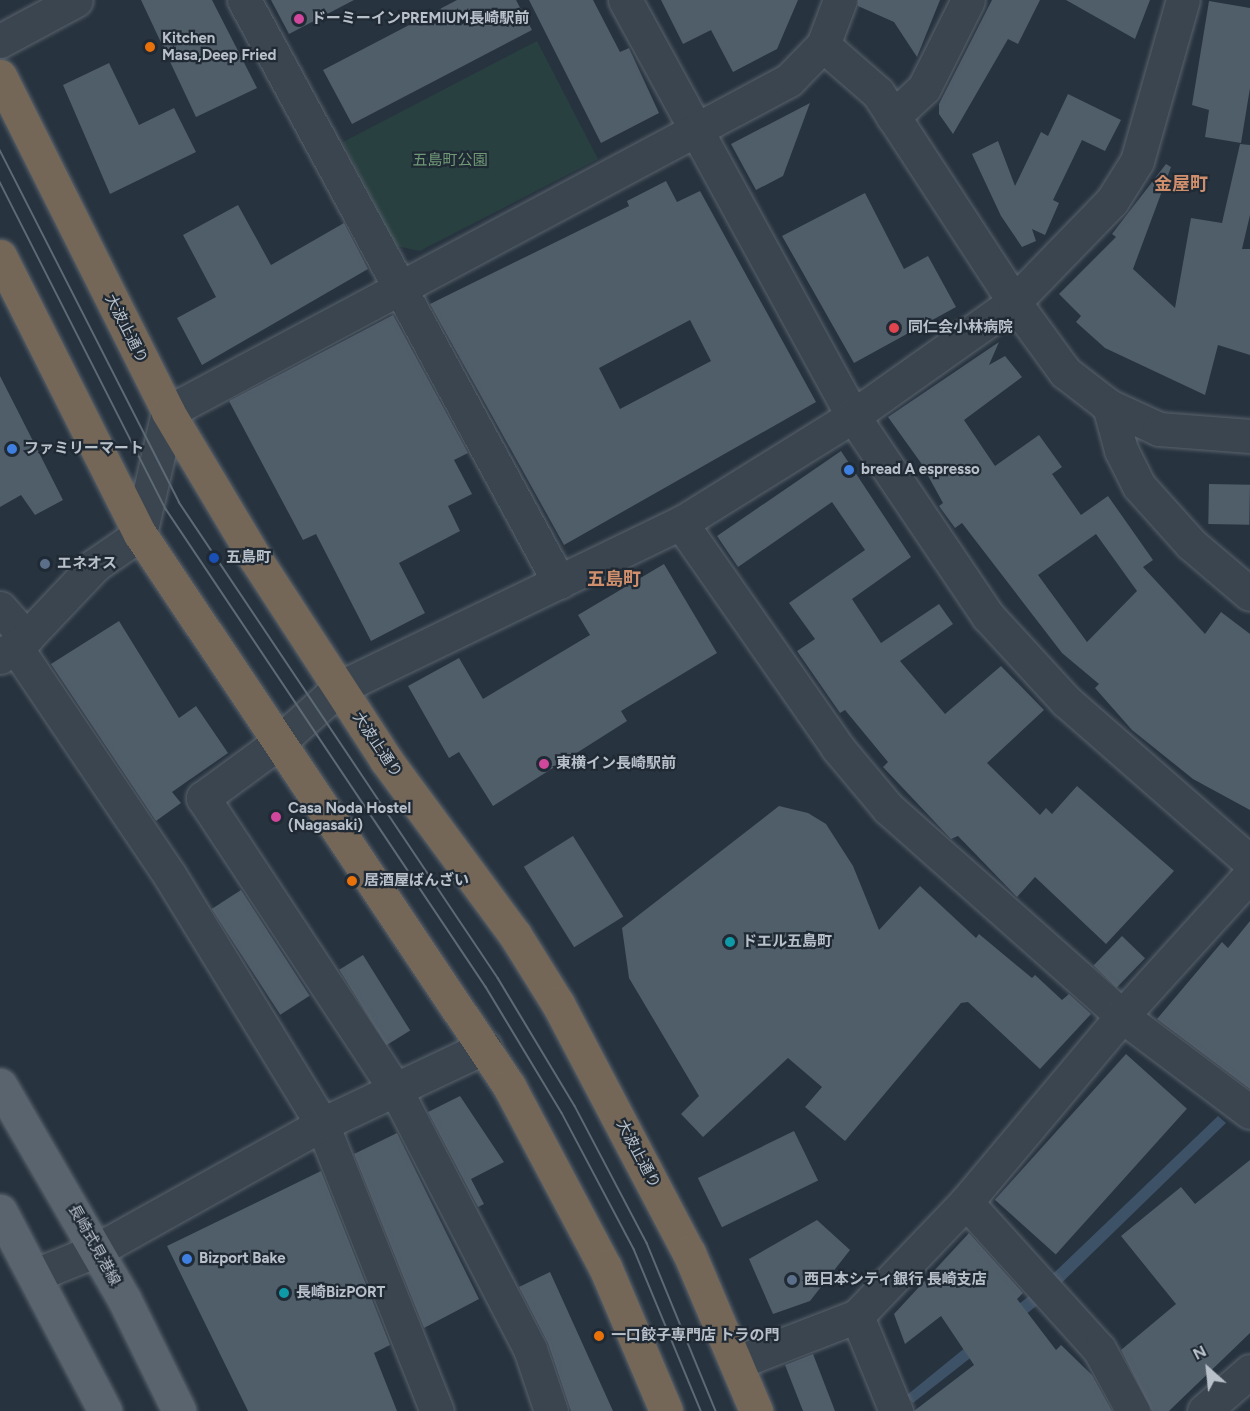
<!DOCTYPE html>
<html>
<head>
<meta charset="utf-8">
<style>
	body { margin:0 }
	#map { position:relative; width:1250px; height:1411px; overflow:hidden; background:#27333f; font-family:Figtree,"Noto Sans JP",sans-serif }
	div>[style] { position:absolute }
	.green>* { inset:0; background:#294040 }
	.water>* { inset:0; background:#3e5267 }
	.building>* { inset:0; background:#505e6a; transform-origin:0 0 }
	.roads { filter:drop-shadow(0 0 2px #59636d) drop-shadow(0 0 2px #59636d) }
	.minor>* { height:33px; margin:-16.5px; padding:0 16.5px; transform-origin:16.5px; border-radius:16.5px; background:#3b454f }
	.major>* { height:33px; margin:-16.5px; padding:0 16.5px; transform-origin:16.5px; border-radius:16.5px; background:#59646f }
	.highway>* { height:33px; margin:-16.5px; padding:0 16.5px; transform-origin:16.5px; border-radius:16.5px; background:#756758 }
	.tram>* { height:1.5px; margin:-0.75px; padding:0 0.75px; transform-origin:0.75px; border-radius:0.75px; background:#5d6a76 }
	.dots>* { width:16px; height:16px; translate:-50% -50%; box-sizing:border-box; border:3px solid #202a35; border-radius:50% }
	span { translate:-50% -50%; white-space:nowrap; text-align:center; line-height:1.15; -webkit-text-stroke:4.5px #202a35; paint-order:stroke }
	.poi-label { font-size:15px; color:#b8c0ca; font-weight:700 }
	.left { translate:0 -50%; text-align:left }
	.park-label { font-size:15px; color:#709976 }
	.street-label { font-size:15px; color:#b8c0ca }
	.quarter-label { font-size:18px; color:#d08f6c; font-weight:700 }
	.north { position:absolute; left:1178px; top:1339px; width:60px; height:60px; -webkit-text-stroke:4px #202a35; paint-order:stroke; rotate:333deg; font-size:16px; font-weight:700; line-height:24px; text-align:center; color:#b8c0ca }
	.north::after { content:''; display:block; margin:auto; width:21px; height:27px; background:#b8c0ca; clip-path:polygon(50% 0,100% 100%,50% 72%,0 100%) }
</style>
</head>
<body>
<div id="map">
	<div class="green">
		<div style="clip-path:polygon(537px 41px,598px 159px,420px 251px,396px 246px,343px 142px)"></div>
	</div>
	<div class="water">
		<div style="clip-path:polygon(1218px 1116px,1226px 1123px,1044px 1300px,913px 1403px,907px 1395px,1035px 1291px)"></div>
	</div>
	<div class="building">
		<div style="clip-path:polygon(141px 0,212px 0,257px 88px,196px 117px)"></div>
		<div style="clip-path:polygon(271px 0,354px 0,289px 34px)"></div>
		<div style="clip-path:polygon(457px 0,516px 0,532px 30px,352px 124px,323px 70px)"></div>
		<div style="clip-path:polygon(529px 0,593px 0,620px 52px,629px 48px,659px 113px,601px 143px)"></div>
		<div style="clip-path:polygon(661px 0,798px 0,777px 49px,733px 72px,711px 30px,683px 44px)"></div>
		<div style="clip-path:polygon(858px 0,940px 0,917px 57px,894px 22px,858px 6px)"></div>
		<div style="clip-path:polygon(992px 0,1040px 0,1018px 44px,1008px 39px,953px 134px,939px 114px,939px 104px)"></div>
		<div style="clip-path:polygon(1066px 0,1150px 0,1135px 39px)"></div>
		<div style="clip-path:polygon(1209px 1px,1250px 8px,1250px 88px,1241px 143px,1205px 137px,1209px 110px,1192px 105px)"></div>
		<div style="clip-path:polygon(109px 63px,139px 125px,174px 108px,196px 152px,110px 194px,63px 85px)"></div>
		<div style="clip-path:polygon(1068px 94px,1121px 120px,1105px 151px,1082px 140px,1053px 200px,1059px 203px,1045px 235px,1032px 229px,1036px 241px,1022px 247px,1001px 216px,972px 154px,998px 141px,1015px 186px,1041px 132px,1048px 136px)"></div>
		<div style="clip-path:polygon(810px 103px,783px 176px,756px 190px,731px 144px)"></div>
		<div style="clip-path:polygon(1240px 144px,1250px 145px,1250px 215px,1242px 249px,1250px 249px,1250px 355px,1218px 345px,1205px 395px,1105px 348px,1076px 322px,1081px 316px,1059px 294px,1116px 237px,1112px 234px,1166px 164px,1171px 167px,1133px 269px,1175px 308px,1191px 218px,1222px 223px)"></div>
		<div style="clip-path:polygon(evenodd,666px 181px,677px 202px,700px 191px,816px 402px,564px 545px,430px 304px,629px 206px,627px 201px,666px 181px,690px 320px,711px 361px,620px 409px,599px 368px,690px 320px)"></div>
		<div style="clip-path:polygon(865px 193px,904px 269px,928px 256px,956px 307px,854px 363px,782px 236px)"></div>
		<div style="clip-path:polygon(238px 205px,271px 265px,344px 223px,368px 269px,202px 365px,177px 318px,216px 297px,183px 235px)"></div>
		<div style="clip-path:polygon(393px 315px,468px 453px,454px 460px,472px 494px,448px 506px,460px 531px,399px 563px,425px 613px,371px 641px,316px 534px,303px 540px,229px 401px)"></div>
		<div style="clip-path:polygon(evenodd,999px 342px,989px 365px,1005px 356px,1022px 377px,964px 420px,995px 466px,1039px 435px,1062px 467px,1052px 474px,1081px 515px,1108px 496px,1153px 560px,1143px 567px,1205px 634px,1221px 612px,1250px 634px,1250px 810px,1193px 779px,1132px 730px,1095px 688px,1099px 684px,1062px 653px,962px 523px,955px 528px,939px 506px,943px 503px,921px 463px,888px 417px,999px 342px,1096px 534px,1137px 591px,1087px 642px,1038px 575px,1096px 534px)"></div>
		<div style="clip-path:polygon(0 376px,63px 500px,35px 515px,21px 495px,0 507px)"></div>
		<div style="clip-path:polygon(841px 451px,911px 557px,852px 599px,881px 643px,939px 604px,953px 624px,900px 661px,945px 714px,1001px 666px,1044px 710px,987px 763px,1040px 815px,1046px 808px,1052px 814px,1077px 786px,1174px 871px,1106px 944px,1035px 877px,1017px 897px,958px 836px,951px 839px,883px 767px,888px 762px,845px 710px,840px 713px,797px 651px,815px 639px,789px 603px,865px 550px,832px 502px,738px 567px,717px 536px)"></div>
		<div style="left:1209px;top:484px;width:41px;height:40px;rotate:1deg"></div>
		<div style="clip-path:polygon(664px 564px,717px 653px,621px 711px,627px 721px,493px 806px,459px 752px,449px 758px,408px 686px,459px 658px,483px 699px,590px 635px,578px 615px)"></div>
		<div style="clip-path:polygon(119px 621px,179px 718px,196px 706px,228px 753px,172px 792px,181px 803px,156px 821px,51px 664px)"></div>
		<div style="clip-path:polygon(779px 806px,808px 813px,826px 824px,853px 866px,879px 930px,920px 886px,976px 938px,979px 934px,1032px 978px,1035px 975px,1062px 1000px,1069px 994px,1091px 1014px,1040px 1069px,968px 1002px,961px 1003px,845px 1141px,805px 1107px,822px 1087px,788px 1058px,703px 1137px,681px 1114px,699px 1096px,629px 978px,622px 928px)"></div>
		<div style="left:573px;top:836px;width:95px;height:58px;rotate:58deg"></div>
		<div style="left:241px;top:890px;width:126px;height:35px;rotate:57deg"></div>
		<div style="clip-path:polygon(1250px 921px,1250px 1089px,1157px 1019px,1222px 942px,1228px 948px)"></div>
		<div style="left:1122px;top:936px;width:32px;height:41px;rotate:44deg"></div>
		<div style="left:363px;top:955px;width:89px;height:28px;rotate:58deg"></div>
		<div style="left:1126px;top:1054px;width:82px;height:196px;rotate:42deg"></div>
		<div style="clip-path:polygon(460px 1096px,504px 1162px,471px 1179px,484px 1204px,478px 1207px,428px 1112px)"></div>
		<div style="left:794px;top:1131px;width:55px;height:107px;rotate:64deg"></div>
		<div style="clip-path:polygon(397px 1133px,479px 1299px,424px 1328px,354px 1154px)"></div>
		<div style="clip-path:polygon(1250px 1160px,1250px 1333px,1169px 1411px,1152px 1411px,1121px 1350px,1176px 1304px,1121px 1236px,1181px 1187px,1195px 1204px)"></div>
		<div style="clip-path:polygon(321px 1171px,390px 1345px,374px 1353px,397px 1411px,248px 1411px,167px 1246px)"></div>
		<div style="clip-path:polygon(817px 1220px,850px 1250px,810px 1301px,773px 1314px,749px 1259px)"></div>
		<div style="clip-path:polygon(969px 1233px,1023px 1293px,1017px 1299px,1056px 1350px,1061px 1345px,1092px 1375px,1112px 1411px,914px 1411px,974px 1365px,941px 1316px,905px 1344px,894px 1314px)"></div>
		<div style="clip-path:polygon(550px 1272px,613px 1411px,571px 1411px,548px 1343px,519px 1287px)"></div>
		<div style="clip-path:polygon(813px 1354px,835px 1411px,803px 1411px,785px 1365px)"></div>
	</div>
	<div class="roads">
		<div class="minor">
			<div style="left:244px;top:0;width:662px;rotate:61.58deg"></div>
			<div style="left:625px;top:0;width:474px;rotate:61.3deg"></div>
			<div style="left:853px;top:416px;width:241px;rotate:56deg"></div>
			<div style="left:988px;top:616px;width:115px;rotate:47.5deg"></div>
			<div style="left:1066px;top:701px;width:244px;rotate:41.2deg"></div>
			<div style="left:0;top:41px;width:86px;rotate:-28.3deg"></div>
			<div style="left:823px;top:45px;width:73px;rotate:41.1deg"></div>
			<div style="left:878px;top:93px;width:249px;rotate:56.9deg"></div>
			<div style="left:1014px;top:302px;width:87px;rotate:53.9deg"></div>
			<div style="left:1065px;top:372px;width:56px;rotate:37.7deg"></div>
			<div style="left:1109px;top:406px;width:55px;rotate:24.7deg"></div>
			<div style="left:1159px;top:429px;width:91px;rotate:4.4deg"></div>
			<div style="left:893px;top:117px;width:42px;rotate:-43.1deg"></div>
			<div style="left:924px;top:88px;width:98px;rotate:-63.4deg"></div>
			<div style="left:1109px;top:406px;width:46px;rotate:74.7deg"></div>
			<div style="left:1121px;top:450px;width:40px;rotate:63.4deg"></div>
			<div style="left:1139px;top:486px;width:78px;rotate:48.1deg"></div>
			<div style="left:1191px;top:544px;width:77px;rotate:40.3deg"></div>
			<div style="left:681px;top:523px;width:273px;rotate:55.1deg"></div>
			<div style="left:837px;top:747px;width:80px;rotate:50.1deg"></div>
			<div style="left:888px;top:808px;width:313px;rotate:41.6deg"></div>
			<div style="left:1122px;top:1016px;width:160px;rotate:36.9deg"></div>
			<div style="left:0;top:608px;width:40px;rotate:49deg"></div>
			<div style="left:15px;top:646px;width:277px;rotate:56deg"></div>
			<div style="left:170px;top:876px;width:291px;rotate:58.5deg"></div>
			<div style="left:322px;top:1124px;width:309px;rotate:68.2deg"></div>
			<div style="left:0;top:657px;width:32px;rotate:-36deg"></div>
			<div style="left:26px;top:638px;width:100px;rotate:-46.6deg"></div>
			<div style="left:95px;top:565px;width:55px;rotate:-34.6deg"></div>
			<div style="left:140px;top:534px;width:125px;rotate:-77.1deg"></div>
			<div style="left:168px;top:412px;width:704px;rotate:-28.13deg"></div>
			<div style="left:789px;top:80px;width:49px;rotate:-45.8deg"></div>
			<div style="left:823px;top:45px;width:48px;rotate:-69.3deg"></div>
			<div style="left:966px;top:1202px;width:198px;rotate:47.9deg"></div>
			<div style="left:1099px;top:1349px;width:71px;rotate:61.3deg"></div>
			<div style="left:35px;top:1275px;width:67px;rotate:-22deg"></div>
			<div style="left:97px;top:1250px;width:258px;rotate:-29.2deg"></div>
			<div style="left:322px;top:1124px;width:180px;rotate:-25.3deg"></div>
			<div style="left:857px;top:1316px;width:103px;rotate:67.7deg"></div>
			<div style="left:738px;top:1362px;width:128px;rotate:-21.1deg"></div>
			<div style="left:857px;top:1316px;width:158px;rotate:-46.3deg"></div>
			<div style="left:966px;top:1202px;width:243px;rotate:-50deg"></div>
			<div style="left:1122px;top:1016px;width:190px;rotate:-47.8deg"></div>
			<div style="left:551px;top:1411px;width:65px;rotate:-108.7deg"></div>
			<div style="left:530px;top:1349px;width:293px;rotate:-117.4deg"></div>
			<div style="left:395px;top:1089px;width:349px;rotate:-123.4deg"></div>
			<div style="left:203px;top:798px;width:93px;rotate:-36.3deg"></div>
			<div style="left:278px;top:743px;width:82px;rotate:-42deg"></div>
			<div style="left:339px;top:688px;width:380px;rotate:-25.8deg"></div>
			<div style="left:681px;top:523px;width:203px;rotate:-31.9deg"></div>
			<div style="left:853px;top:416px;width:197px;rotate:-35.3deg"></div>
			<div style="left:1014px;top:302px;width:141px;rotate:-45.9deg"></div>
			<div style="left:1112px;top:201px;width:47px;rotate:-58deg"></div>
			<div style="left:1137px;top:161px;width:167px;rotate:-74.1deg"></div>
			<div style="left:1204px;top:1411px;width:61px;rotate:-41deg"></div>
		</div>
		<div class="major">
			<div style="left:0;top:1085px;width:247px;rotate:59.9deg"></div>
			<div style="left:124px;top:1299px;width:125px;rotate:63.8deg"></div>
			<div style="left:0;top:1211px;width:226px;rotate:62.3deg"></div>
		</div>
		<div class="highway">
			<div style="left:0;top:76px;width:376px;rotate:63.4deg"></div>
			<div style="left:168px;top:412px;width:170px;rotate:59.2deg"></div>
			<div style="left:255px;top:558px;width:241px;rotate:57deg"></div>
			<div style="left:386px;top:760px;width:217px;rotate:53.6deg"></div>
			<div style="left:515px;top:935px;width:81px;rotate:58.1deg"></div>
			<div style="left:558px;top:1004px;width:281px;rotate:62.3deg"></div>
			<div style="left:689px;top:1253px;width:172px;rotate:67deg"></div>
			<div style="left:0;top:256px;width:311px;rotate:63.3deg"></div>
			<div style="left:140px;top:534px;width:664px;rotate:56.24deg"></div>
			<div style="left:509px;top:1086px;width:205px;rotate:62.1deg"></div>
			<div style="left:605px;top:1267px;width:156px;rotate:67deg"></div>
		</div>
	</div>
	<div class="tram">
		<div style="left:0;top:150px;width:395px;rotate:63deg"></div>
		<div style="left:179px;top:502px;width:573px;rotate:56.17deg"></div>
		<div style="left:498px;top:978px;width:149px;rotate:59deg"></div>
		<div style="left:575px;top:1106px;width:155px;rotate:62.3deg"></div>
		<div style="left:647px;top:1243px;width:182px;rotate:67.7deg"></div>
		<div style="left:0;top:182px;width:367px;rotate:63.1deg"></div>
		<div style="left:166px;top:509px;width:575px;rotate:56.2deg"></div>
		<div style="left:486px;top:987px;width:147px;rotate:58.9deg"></div>
		<div style="left:562px;top:1113px;width:154px;rotate:62.1deg"></div>
		<div style="left:634px;top:1249px;width:175px;rotate:67.5deg"></div>
	</div>
	<div class="dots">
		<div style="left:299px;top:19px;background:#d1479c"></div>
		<div style="left:150px;top:47px;background:#e8710a"></div>
		<div style="left:894px;top:328px;background:#e0444e"></div>
		<div style="left:12px;top:449px;background:#3f7fe0"></div>
		<div style="left:849px;top:470px;background:#3f7fe0"></div>
		<div style="left:214px;top:558px;background:#1a4fb4"></div>
		<div style="left:45px;top:564px;background:#5c6f8a"></div>
		<div style="left:544px;top:764px;background:#d1479c"></div>
		<div style="left:276px;top:817px;background:#d1479c"></div>
		<div style="left:352px;top:881px;background:#e8710a"></div>
		<div style="left:730px;top:942px;background:#0f9aa8"></div>
		<div style="left:187px;top:1259px;background:#3f7fe0"></div>
		<div style="left:792px;top:1280px;background:#5c6f8a"></div>
		<div style="left:284px;top:1293px;background:#0f9aa8"></div>
		<div style="left:599px;top:1336px;background:#e8710a"></div>
	</div>
	<div class="poi-label">
		<span class="left" style="left:311px;top:19px">ドーミーインPREMIUM長崎駅前</span>
		<span class="left" style="left:162px;top:47px">Kitchen<br>Masa,Deep Fried</span>
		<span class="left" style="left:908px;top:328px">同仁会小林病院</span>
		<span class="left" style="left:24px;top:449px">ファミリーマート</span>
		<span class="left" style="left:861px;top:470px">bread A espresso</span>
		<span class="left" style="left:226px;top:558px">五島町</span>
		<span class="left" style="left:57px;top:564px">エネオス</span>
		<span class="left" style="left:556px;top:764px">東横イン長崎駅前</span>
		<span class="left" style="left:288px;top:817px">Casa Noda Hostel<br>(Nagasaki)</span>
		<span class="left" style="left:364px;top:881px">居酒屋ばんざい</span>
		<span class="left" style="left:742px;top:942px">ドエル五島町</span>
		<span class="left" style="left:199px;top:1259px">Bizport Bake</span>
		<span class="left" style="left:804px;top:1280px">西日本シティ銀行 長崎支店</span>
		<span class="left" style="left:296px;top:1293px">長崎BizPORT</span>
		<span class="left" style="left:611px;top:1336px">一口餃子専門店 トラの門</span>
	</div>
	<div class="park-label">
		<span style="left:450px;top:161px">五島町公園</span>
	</div>
	<div class="street-label">
		<span style="left:126px;top:329px;rotate:63deg">大波止通り</span>
		<span style="left:377px;top:745px;rotate:56deg">大波止通り</span>
		<span style="left:638px;top:1154px;rotate:62deg">大波止通り</span>
		<span style="left:94px;top:1245px;rotate:61deg">長崎式見港線</span>
	</div>
	<div class="quarter-label">
		<span style="left:1181px;top:184px">金屋町</span>
		<span style="left:614px;top:579px">五島町</span>
	</div>
	<div class="north">N</div>
</div>
</body>
</html>
